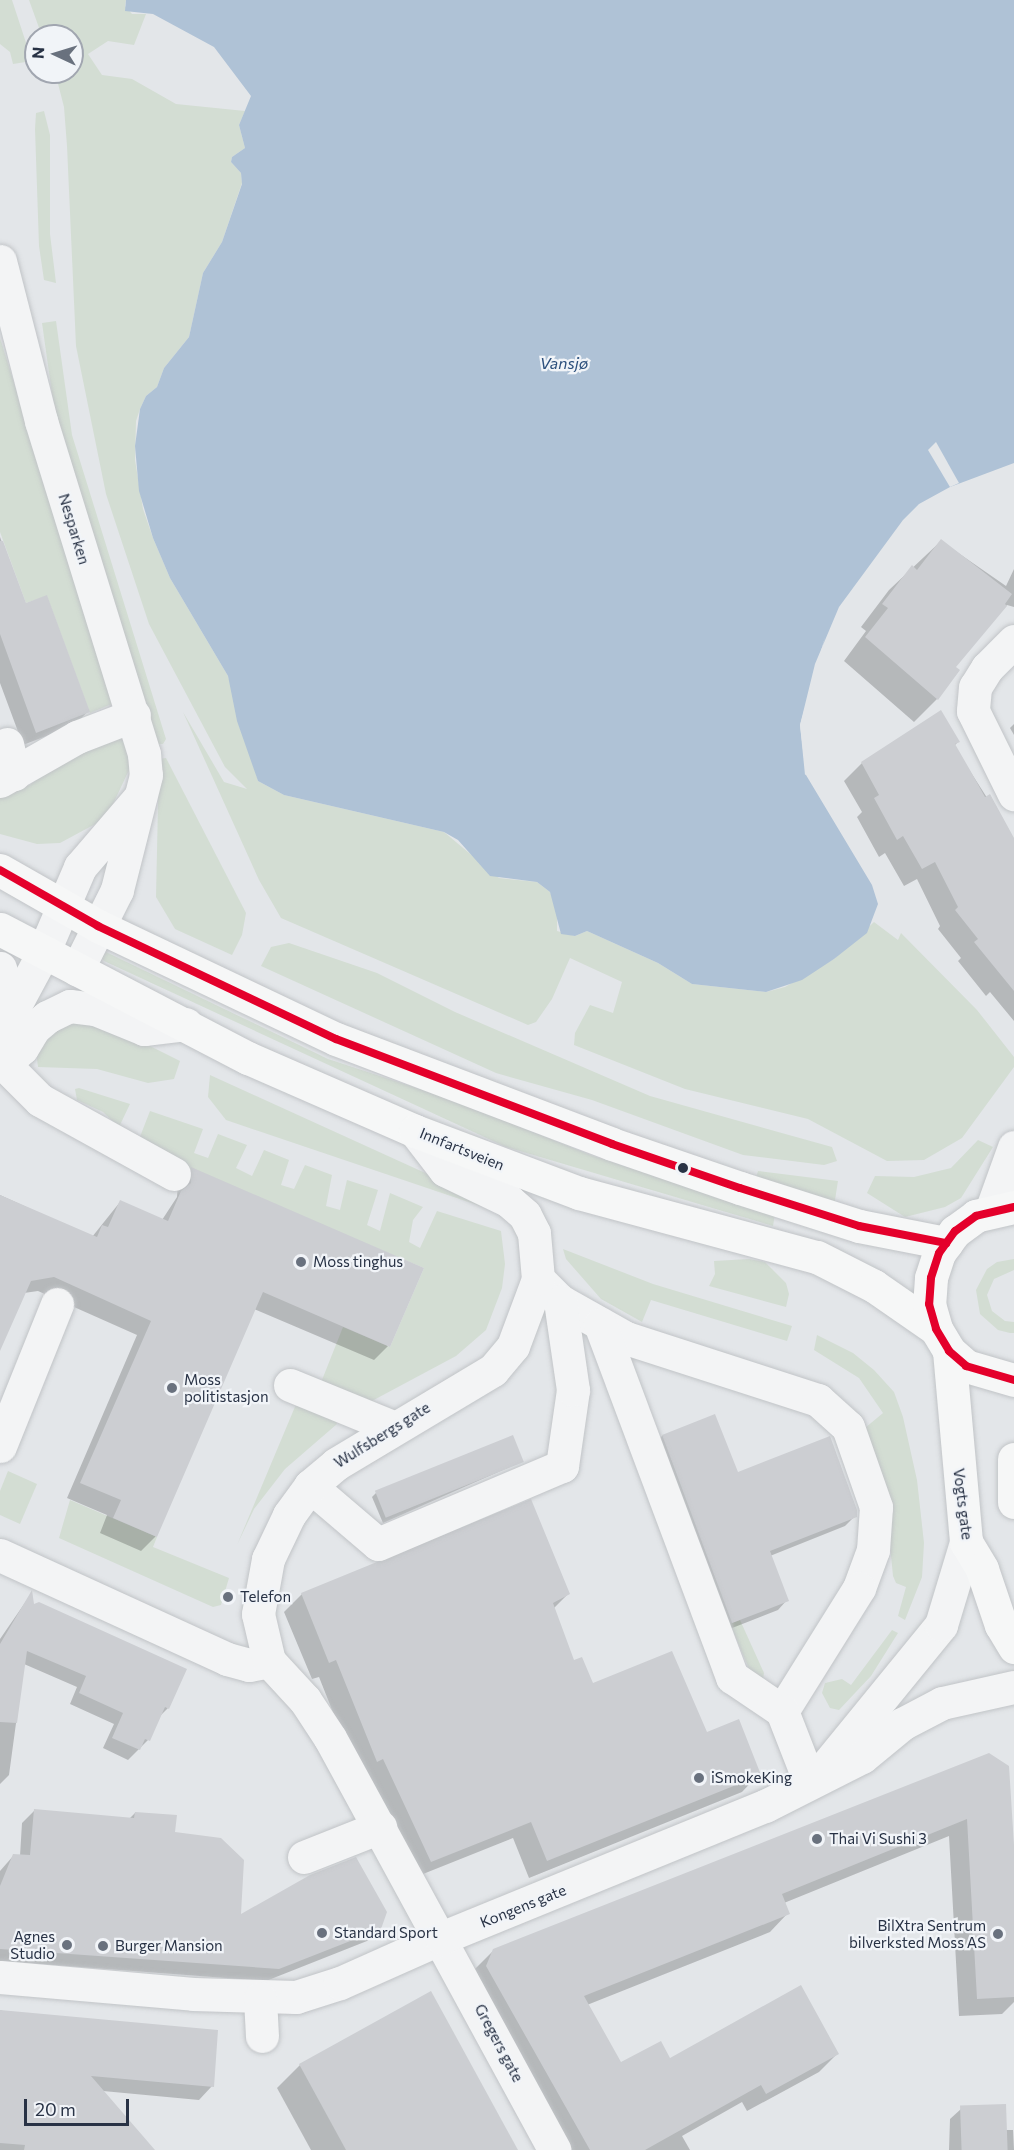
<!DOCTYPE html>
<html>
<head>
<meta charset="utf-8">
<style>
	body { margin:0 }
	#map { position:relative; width:1014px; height:2150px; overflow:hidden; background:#e3e6e9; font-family:Commissioner,sans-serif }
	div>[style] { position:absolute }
	.green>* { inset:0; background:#d3ddd3 }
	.water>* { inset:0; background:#afc2d6 }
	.pier>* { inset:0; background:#e3e6e9 }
	.shadow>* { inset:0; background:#0003 }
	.building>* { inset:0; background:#ccced2; transform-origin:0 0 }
	.roads { filter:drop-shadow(0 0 2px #c1c4c7) drop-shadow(0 0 2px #c1c4c7) }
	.minor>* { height:33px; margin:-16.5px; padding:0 16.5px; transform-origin:16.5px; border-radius:16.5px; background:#f3f4f5 }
	.highway>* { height:33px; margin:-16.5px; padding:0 16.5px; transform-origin:16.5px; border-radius:16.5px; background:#f6f7f7 }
	.bus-1>* { height:8px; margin:-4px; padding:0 4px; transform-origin:4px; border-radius:4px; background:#e4002b }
	.dots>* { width:16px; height:16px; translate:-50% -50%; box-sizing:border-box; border:3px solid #f1f4f8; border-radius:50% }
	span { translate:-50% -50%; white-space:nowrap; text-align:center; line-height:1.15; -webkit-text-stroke:4.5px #f1f4f8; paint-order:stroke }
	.street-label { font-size:15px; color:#283245 }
	.poi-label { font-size:15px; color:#283245 }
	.left { translate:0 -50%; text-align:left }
	.right { translate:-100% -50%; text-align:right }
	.water-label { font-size:16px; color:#2d507d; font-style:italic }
	.north { position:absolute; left:24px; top:24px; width:60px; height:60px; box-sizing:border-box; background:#f1f4f8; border:2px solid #a1a6b0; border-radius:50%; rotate:274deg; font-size:16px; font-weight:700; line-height:24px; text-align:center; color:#283245 }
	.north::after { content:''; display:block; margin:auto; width:21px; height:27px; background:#69717e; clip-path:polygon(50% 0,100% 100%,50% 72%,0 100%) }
	.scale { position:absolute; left:24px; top:2099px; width:105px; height:27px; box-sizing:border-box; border:3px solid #283245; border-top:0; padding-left:8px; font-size:18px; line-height:21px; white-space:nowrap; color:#283245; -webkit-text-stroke:4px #f1f4f8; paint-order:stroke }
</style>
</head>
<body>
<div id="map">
	<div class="green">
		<div style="clip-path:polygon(0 0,12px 0,32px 61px,13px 64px,10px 52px,0 44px)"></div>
		<div style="clip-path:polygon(29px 0,126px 0,125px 6px,132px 14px,146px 14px,134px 45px,108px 41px,88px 54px,102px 75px,132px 79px,176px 104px,245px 111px,239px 125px,245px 148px,232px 157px,231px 162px,241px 173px,242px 183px,222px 242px,203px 273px,189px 337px,164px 368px,157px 387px,146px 396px,140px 409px,136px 421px,135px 460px,143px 509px,153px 538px,170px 578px,228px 676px,258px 781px,284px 795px,444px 832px,499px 878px,537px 882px,550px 892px,557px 908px,557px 931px,575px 936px,587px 931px,658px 963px,692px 984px,766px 992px,785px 987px,834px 959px,874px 922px,898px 940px,901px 933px,977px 1010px,1014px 1057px,1014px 1067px,962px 1138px,924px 1160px,887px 1161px,808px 1119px,685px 1089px,574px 1045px,575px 1033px,590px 1005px,613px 1013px,622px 982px,570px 958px,552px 999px,536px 1022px,528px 1025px,281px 918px,259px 880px,183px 712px,224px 782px,247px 789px,225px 767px,149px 624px,106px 494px,76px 346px,67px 146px,64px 107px,55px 72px,72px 72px,72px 36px,42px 36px)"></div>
		<div style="clip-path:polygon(44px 111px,50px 135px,50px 234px,56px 283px,44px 280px,39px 246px,35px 129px,36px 113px)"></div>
		<div style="clip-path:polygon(56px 321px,72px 435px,166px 739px,163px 744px,156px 744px,56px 422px,42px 323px)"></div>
		<div style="clip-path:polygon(0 338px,114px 703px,90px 713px,47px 596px,26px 603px,0 532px)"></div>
		<div style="clip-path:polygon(119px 733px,129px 740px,130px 768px,113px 804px,99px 822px,60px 843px,37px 844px,0 834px,0 796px,30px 785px,49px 769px)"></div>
		<div style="clip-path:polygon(166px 758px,246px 913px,242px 935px,232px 955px,175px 929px,156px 897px,159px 759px)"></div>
		<div style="clip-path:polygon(289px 943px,377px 973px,455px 1012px,650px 1096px,832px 1147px,837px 1161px,824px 1165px,743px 1155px,592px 1100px,496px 1073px,261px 966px,271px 947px)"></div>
		<div style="clip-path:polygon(106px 952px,328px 1059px,456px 1101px,593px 1156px,775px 1214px,773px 1226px,506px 1147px,104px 961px,101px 957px)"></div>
		<div style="clip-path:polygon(77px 1020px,102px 1022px,180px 1061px,174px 1079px,148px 1083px,97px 1069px,38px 1067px,36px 1052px,42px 1036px)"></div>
		<div style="clip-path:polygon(210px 1075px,489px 1202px,504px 1214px,226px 1120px,208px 1097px)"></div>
		<div style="clip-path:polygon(79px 1088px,130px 1104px,119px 1127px,103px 1112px,77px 1100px,75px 1089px)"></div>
		<div style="clip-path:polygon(150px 1111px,203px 1129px,194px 1153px,208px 1158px,218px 1134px,247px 1145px,236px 1168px,252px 1176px,264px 1150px,289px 1160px,281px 1185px,294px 1189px,305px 1165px,332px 1175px,326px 1206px,340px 1210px,347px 1180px,378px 1190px,367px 1225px,380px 1231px,390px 1193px,423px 1207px,413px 1220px,409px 1242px,420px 1248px,437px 1211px,501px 1231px,505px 1264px,502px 1288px,486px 1330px,456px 1356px,370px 1402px,320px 1385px,343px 1327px,390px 1347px,424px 1268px,136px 1147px)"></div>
		<div style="clip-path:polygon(978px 1140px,993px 1147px,961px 1198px,945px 1207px,905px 1217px,867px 1193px,875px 1176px,914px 1177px,951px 1168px)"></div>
		<div style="clip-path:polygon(758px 1171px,838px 1181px,834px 1206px,756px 1177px)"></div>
		<div style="clip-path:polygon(563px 1249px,653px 1284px,792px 1326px,787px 1341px,651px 1300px,642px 1322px,601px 1299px,566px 1259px)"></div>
		<div style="clip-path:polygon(749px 1259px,765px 1262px,786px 1283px,789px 1294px,786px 1307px,709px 1286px,715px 1274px,714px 1261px)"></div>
		<div style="clip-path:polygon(1014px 1259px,1014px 1270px,994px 1279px,987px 1295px,992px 1311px,1005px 1321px,1014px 1322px,1014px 1333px,1010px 1333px,998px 1330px,980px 1314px,976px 1290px,987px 1269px,997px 1262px)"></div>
		<div style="clip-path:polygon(817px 1335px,853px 1353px,874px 1370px,894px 1392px,903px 1417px,917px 1480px,924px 1543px,922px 1577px,905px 1620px,898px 1616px,906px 1587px,896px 1583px,893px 1576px,888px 1525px,865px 1428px,883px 1413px,859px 1378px,814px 1350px)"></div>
		<div style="clip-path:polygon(297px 1402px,335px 1419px,337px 1424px,285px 1469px,254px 1509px,237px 1545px)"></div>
		<div style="clip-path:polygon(8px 1471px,37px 1484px,20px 1524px,0 1515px,0 1491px)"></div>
		<div style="clip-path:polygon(70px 1500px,157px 1537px,153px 1547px,229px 1578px,221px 1605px,213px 1607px,59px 1538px)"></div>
		<div style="clip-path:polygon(740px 1620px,764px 1673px,763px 1679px,753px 1678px,730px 1624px)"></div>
		<div style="clip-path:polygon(892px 1630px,898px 1633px,871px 1676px,839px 1710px,830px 1708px,822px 1693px,825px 1683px,842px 1679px,851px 1685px)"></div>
	</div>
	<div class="water">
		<div style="clip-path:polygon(126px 0,1014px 0,1014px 463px,950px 487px,919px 504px,903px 520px,839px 607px,815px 664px,800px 725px,806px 775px,872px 885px,878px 904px,867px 933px,834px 959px,802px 980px,766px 992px,692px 984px,658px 963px,587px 931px,575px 936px,561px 934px,550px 892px,537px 882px,490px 876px,458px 840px,444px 832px,284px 795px,258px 781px,237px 721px,228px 676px,170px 578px,153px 538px,139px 491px,135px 446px,140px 409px,146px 396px,157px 387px,164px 368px,189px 337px,203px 273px,222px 242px,242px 184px,241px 173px,231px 162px,232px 157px,245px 148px,239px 125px,251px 96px,214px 47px,153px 14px,125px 11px)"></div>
	</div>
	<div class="pier">
		<div style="clip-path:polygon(936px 442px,959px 483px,950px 487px,928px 450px)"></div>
		<div style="clip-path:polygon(825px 637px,803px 726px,810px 772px,805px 775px,800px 725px)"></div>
	</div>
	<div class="shadow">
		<div style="clip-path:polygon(0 537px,25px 605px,88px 711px,75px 725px,23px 745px,0 683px)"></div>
		<div style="clip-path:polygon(941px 541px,1006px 586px,1014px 569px,1014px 607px,1007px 605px,954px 667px,958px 671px,937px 699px,914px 722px,844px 661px,866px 631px,861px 627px,889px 590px)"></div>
		<div style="clip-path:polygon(941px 712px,958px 742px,954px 746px,1014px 840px,1014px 1021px,990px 992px,986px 996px,958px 961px,961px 958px,938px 929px,940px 926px,917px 879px,904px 886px,885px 853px,879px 857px,857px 817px,862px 812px,844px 781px,862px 763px)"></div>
		<div style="clip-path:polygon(1014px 724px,1014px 735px,1010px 728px)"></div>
		<div style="clip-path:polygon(192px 1169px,388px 1346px,374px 1360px,254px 1309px,156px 1536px,141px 1551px,100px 1533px,107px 1515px,67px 1498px,137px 1335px,38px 1291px,24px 1293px,0 1348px,0 1195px,92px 1237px,120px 1202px,162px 1220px,177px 1197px,178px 1183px)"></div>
		<div style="clip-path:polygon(714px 1416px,737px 1474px,855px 1516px,845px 1526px,770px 1556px,787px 1600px,778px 1610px,722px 1632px,653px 1446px,662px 1436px)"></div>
		<div style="clip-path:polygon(523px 1461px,383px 1523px,372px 1497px,376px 1493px)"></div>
		<div style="clip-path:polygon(31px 1594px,32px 1606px,168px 1708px,159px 1717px,148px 1740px,128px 1760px,103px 1748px,114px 1724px,70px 1704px,77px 1687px,24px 1664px,9px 1775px,0 1784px,0 1639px)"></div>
		<div style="clip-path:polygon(302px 1594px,568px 1594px,553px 1609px,573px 1662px,592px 1685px,759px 1774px,742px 1792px,529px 1878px,513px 1838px,413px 1878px,359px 1778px,319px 1677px,312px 1679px,284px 1612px)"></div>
		<div style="clip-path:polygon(988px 1755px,1014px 1883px,1014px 2002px,1002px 2014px,959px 2016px,949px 1836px,784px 1903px,788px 1913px,770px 1932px,587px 2005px,620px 2064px,837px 2054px,819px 2072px,747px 2111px,742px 2102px,682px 2136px,690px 2150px,560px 2150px,475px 1969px,494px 1950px)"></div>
		<div style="clip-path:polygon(34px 1811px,129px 1819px,135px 1813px,174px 1834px,239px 1917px,379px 1928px,367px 1941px,266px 1981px,0 1961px,0 1871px,14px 1855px,20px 1856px,22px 1823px)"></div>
		<div style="clip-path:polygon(0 2010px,212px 2086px,199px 2100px,103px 2091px,153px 2150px,0 2150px)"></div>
		<div style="clip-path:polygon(300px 2065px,517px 2150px,311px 2150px,277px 2088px)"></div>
		<div style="clip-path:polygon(961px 2109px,1005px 2130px,1013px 2130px,1014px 2150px,949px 2150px,950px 2119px)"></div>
	</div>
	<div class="building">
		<div style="clip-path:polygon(941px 539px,1012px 594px,1005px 604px,1007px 606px,956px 667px,960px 670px,938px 700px,865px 637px,888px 608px,882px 604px,912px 565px,917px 570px)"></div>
		<div style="clip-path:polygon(0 541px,3px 541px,26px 603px,47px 595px,90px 712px,36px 733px,0 634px)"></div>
		<div style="clip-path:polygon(941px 710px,960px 742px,955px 744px,970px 770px,985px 797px,990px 794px,1014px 838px,1014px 991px,974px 942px,978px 939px,955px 910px,958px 907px,935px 862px,922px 869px,903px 836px,897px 840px,874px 798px,879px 795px,861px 762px)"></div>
		<div style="clip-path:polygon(191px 1167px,424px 1268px,390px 1347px,263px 1292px,157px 1537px,113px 1518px,121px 1500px,80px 1483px,151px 1321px,54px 1277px,31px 1281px,0 1351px,0 1195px,97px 1237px,102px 1225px,108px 1227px,120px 1200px,168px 1221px,181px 1191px,191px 1183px)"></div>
		<div style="clip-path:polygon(715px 1414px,738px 1472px,830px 1436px,857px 1510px,857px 1517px,770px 1551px,789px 1601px,732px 1623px,662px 1435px)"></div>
		<div style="left:513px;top:1435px;width:29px;height:149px;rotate:68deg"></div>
		<div style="clip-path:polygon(531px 1499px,570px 1594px,553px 1603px,574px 1660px,582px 1657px,593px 1683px,672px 1651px,707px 1732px,739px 1719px,761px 1775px,547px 1861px,531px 1822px,431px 1862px,383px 1759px,377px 1762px,336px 1660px,329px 1663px,301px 1593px)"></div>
		<div style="clip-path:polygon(32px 1590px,34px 1604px,39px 1602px,187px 1669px,169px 1709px,165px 1707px,150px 1741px,145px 1739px,140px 1750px,112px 1738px,123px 1713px,79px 1693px,86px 1676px,27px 1651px,17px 1723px,0 1722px,0 1644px)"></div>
		<div style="clip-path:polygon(989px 1753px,1009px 1766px,1014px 1845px,1014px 1997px,977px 1999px,967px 1819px,782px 1894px,790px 1914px,584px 1996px,621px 2062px,661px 2041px,670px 2058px,801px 1985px,839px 2054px,766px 2094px,761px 2085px,645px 2150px,590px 2150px,486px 1966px,493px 1949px)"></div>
		<div style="clip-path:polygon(34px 1809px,134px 1818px,135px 1812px,177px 1815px,175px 1832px,221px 1838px,244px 1860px,241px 1914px,310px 1875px,356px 1857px,387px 1912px,381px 1929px,279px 1969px,0 1949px,0 1886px,13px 1854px,30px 1855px)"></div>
		<div style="clip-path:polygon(431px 1991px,518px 2150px,346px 2150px,299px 2064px)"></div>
		<div style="clip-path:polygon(0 2010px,218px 2030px,214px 2087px,91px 2076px,155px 2150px,24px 2150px,25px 2145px,0 2143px)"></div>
		<div style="left:1006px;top:2104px;width:46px;height:46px;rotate:88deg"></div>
	</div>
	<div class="roads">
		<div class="minor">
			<div style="left:0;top:261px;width:165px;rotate:75.6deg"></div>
			<div style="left:41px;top:421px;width:349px;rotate:72.8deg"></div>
			<div style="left:144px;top:754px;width:21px;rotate:85deg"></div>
			<div style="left:146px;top:775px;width:119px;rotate:104.2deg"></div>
			<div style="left:117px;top:890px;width:89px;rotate:116.6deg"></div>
			<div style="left:1014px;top:641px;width:38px;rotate:135deg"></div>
			<div style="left:987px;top:668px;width:22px;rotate:122deg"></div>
			<div style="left:975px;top:687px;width:24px;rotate:95deg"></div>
			<div style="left:973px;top:711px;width:93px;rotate:63.7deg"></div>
			<div style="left:7px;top:744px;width:31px;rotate:77deg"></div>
			<div style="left:0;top:781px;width:89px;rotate:-29.7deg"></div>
			<div style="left:77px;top:737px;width:61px;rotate:-21.1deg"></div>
			<div style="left:0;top:968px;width:41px;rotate:72.9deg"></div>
			<div style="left:4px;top:1064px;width:40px;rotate:-88.6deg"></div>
			<div style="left:5px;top:1024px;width:81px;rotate:-61.8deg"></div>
			<div style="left:43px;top:953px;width:94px;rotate:-66.7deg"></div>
			<div style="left:80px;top:867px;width:92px;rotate:-49.4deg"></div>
			<div style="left:4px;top:1064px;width:24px;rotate:-42deg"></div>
			<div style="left:22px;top:1048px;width:23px;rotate:-59deg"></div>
			<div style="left:34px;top:1028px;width:17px;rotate:-40deg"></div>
			<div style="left:47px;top:1017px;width:25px;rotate:-26deg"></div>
			<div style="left:70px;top:1006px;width:25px;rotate:7deg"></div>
			<div style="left:95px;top:1009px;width:53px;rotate:22.2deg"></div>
			<div style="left:144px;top:1029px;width:42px;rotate:-6.8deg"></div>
			<div style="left:4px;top:1064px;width:51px;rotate:45deg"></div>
			<div style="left:40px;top:1100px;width:153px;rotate:28.9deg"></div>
			<div style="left:991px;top:1211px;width:68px;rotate:-70.2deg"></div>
			<div style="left:538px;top:1279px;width:31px;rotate:45deg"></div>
			<div style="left:560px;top:1301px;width:76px;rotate:29.3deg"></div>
			<div style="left:626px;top:1338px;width:202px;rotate:17.9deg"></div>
			<div style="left:818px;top:1400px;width:40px;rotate:42deg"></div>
			<div style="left:848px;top:1427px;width:85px;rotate:70.7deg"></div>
			<div style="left:876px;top:1507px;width:43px;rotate:94deg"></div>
			<div style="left:873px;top:1550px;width:40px;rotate:110.2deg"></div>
			<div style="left:859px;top:1588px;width:145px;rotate:122deg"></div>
			<div style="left:600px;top:1324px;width:377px;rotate:69.5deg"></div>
			<div style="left:732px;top:1677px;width:60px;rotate:34.2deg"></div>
			<div style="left:782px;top:1711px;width:77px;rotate:68.7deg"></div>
			<div style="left:290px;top:1385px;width:111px;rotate:22.2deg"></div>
			<div style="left:0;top:1446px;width:153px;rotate:-68.1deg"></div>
			<div style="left:310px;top:1486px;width:89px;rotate:40.5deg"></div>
			<div style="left:378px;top:1544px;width:200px;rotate:-23deg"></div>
			<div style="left:562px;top:1466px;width:77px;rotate:-81.8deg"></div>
			<div style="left:573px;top:1390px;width:90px;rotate:-98.3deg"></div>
			<div style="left:0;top:1555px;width:250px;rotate:24.6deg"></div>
			<div style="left:227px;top:1659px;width:23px;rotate:15deg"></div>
			<div style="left:249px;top:1665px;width:20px;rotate:-11deg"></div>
			<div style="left:269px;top:1661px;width:53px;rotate:47.3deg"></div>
			<div style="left:305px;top:1700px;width:45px;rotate:56.7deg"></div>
			<div style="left:330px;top:1738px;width:469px;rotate:61.4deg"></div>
			<div style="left:269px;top:1661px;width:48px;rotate:-103.2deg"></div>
			<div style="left:258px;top:1614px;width:56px;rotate:-79.7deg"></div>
			<div style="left:268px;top:1559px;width:49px;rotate:-64.5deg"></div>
			<div style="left:289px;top:1515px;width:36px;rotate:-54deg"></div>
			<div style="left:310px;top:1486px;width:34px;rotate:-40deg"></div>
			<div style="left:336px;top:1464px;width:183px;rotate:-30.9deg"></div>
			<div style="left:493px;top:1370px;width:31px;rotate:-50deg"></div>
			<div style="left:513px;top:1346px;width:72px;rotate:-69.5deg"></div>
			<div style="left:538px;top:1279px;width:46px;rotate:-95deg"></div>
			<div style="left:534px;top:1233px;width:20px;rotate:-117deg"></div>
			<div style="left:525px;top:1215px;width:21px;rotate:-139deg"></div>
			<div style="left:509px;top:1201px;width:71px;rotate:-154.2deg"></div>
			<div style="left:445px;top:1170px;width:49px;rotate:-127.6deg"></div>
			<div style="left:826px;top:1766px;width:182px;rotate:-50.8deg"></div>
			<div style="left:941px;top:1625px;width:87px;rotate:-73.2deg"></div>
			<div style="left:304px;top:1857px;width:82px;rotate:-21.5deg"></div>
			<div style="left:0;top:1977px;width:194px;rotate:5deg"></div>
			<div style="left:193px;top:1994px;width:103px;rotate:1.7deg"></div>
			<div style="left:296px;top:1997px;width:46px;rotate:-17.7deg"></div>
			<div style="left:340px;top:1983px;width:111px;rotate:-24deg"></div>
			<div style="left:441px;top:1938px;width:350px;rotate:-22.2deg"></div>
			<div style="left:765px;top:1806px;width:109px;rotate:-26.8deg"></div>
			<div style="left:862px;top:1757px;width:52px;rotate:-39.5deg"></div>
			<div style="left:902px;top:1724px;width:45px;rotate:-27.7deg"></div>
			<div style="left:942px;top:1703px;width:74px;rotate:-12.5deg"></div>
			<div style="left:260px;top:1998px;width:38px;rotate:87deg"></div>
		</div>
		<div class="highway">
			<div style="left:0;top:870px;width:113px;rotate:29.7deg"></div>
			<div style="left:98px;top:926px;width:263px;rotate:25.4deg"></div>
			<div style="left:336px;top:1039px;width:295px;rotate:20.8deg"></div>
			<div style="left:612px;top:1144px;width:135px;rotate:19deg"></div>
			<div style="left:740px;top:1188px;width:125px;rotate:17.7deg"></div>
			<div style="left:859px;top:1226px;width:89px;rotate:11.1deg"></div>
			<div style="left:0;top:929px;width:280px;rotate:27.5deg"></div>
			<div style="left:248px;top:1058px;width:182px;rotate:23.6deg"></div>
			<div style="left:415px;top:1131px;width:175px;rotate:20.7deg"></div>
			<div style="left:579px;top:1193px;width:246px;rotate:15.1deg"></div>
			<div style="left:817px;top:1257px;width:64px;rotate:27deg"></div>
			<div style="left:874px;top:1286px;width:75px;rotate:34.7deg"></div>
			<div style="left:1014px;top:1207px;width:39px;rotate:167deg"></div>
			<div style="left:976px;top:1216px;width:26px;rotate:144deg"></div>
			<div style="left:955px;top:1231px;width:27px;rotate:126deg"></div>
			<div style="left:939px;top:1253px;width:26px;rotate:108deg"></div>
			<div style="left:931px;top:1278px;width:26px;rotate:94deg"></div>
			<div style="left:929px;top:1304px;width:26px;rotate:74deg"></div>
			<div style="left:936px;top:1329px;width:26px;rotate:59deg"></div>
			<div style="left:949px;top:1351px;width:23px;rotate:41deg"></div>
			<div style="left:966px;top:1366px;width:50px;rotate:16.3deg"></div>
			<div style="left:949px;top:1351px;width:192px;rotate:84.9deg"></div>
			<div style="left:966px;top:1542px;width:31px;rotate:59deg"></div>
			<div style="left:982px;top:1569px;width:59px;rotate:71.3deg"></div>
			<div style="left:1001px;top:1625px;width:26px;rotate:59deg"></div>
			<div style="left:1014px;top:1459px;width:43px;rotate:90deg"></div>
		</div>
	</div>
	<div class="bus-1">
		<div style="left:0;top:870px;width:113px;rotate:29.7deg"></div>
		<div style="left:98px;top:926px;width:263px;rotate:25.4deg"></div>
		<div style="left:336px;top:1039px;width:295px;rotate:20.8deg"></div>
		<div style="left:612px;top:1144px;width:135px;rotate:19deg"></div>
		<div style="left:740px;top:1188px;width:125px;rotate:17.7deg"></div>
		<div style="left:859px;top:1226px;width:89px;rotate:11.1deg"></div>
		<div style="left:1014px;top:1207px;width:39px;rotate:167deg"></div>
		<div style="left:976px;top:1216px;width:26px;rotate:144deg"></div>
		<div style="left:955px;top:1231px;width:27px;rotate:126deg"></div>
		<div style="left:939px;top:1253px;width:26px;rotate:108deg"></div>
		<div style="left:931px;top:1278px;width:26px;rotate:94deg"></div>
		<div style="left:929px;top:1304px;width:26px;rotate:74deg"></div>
		<div style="left:936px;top:1329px;width:26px;rotate:59deg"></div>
		<div style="left:949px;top:1351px;width:23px;rotate:41deg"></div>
		<div style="left:966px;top:1366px;width:50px;rotate:16.3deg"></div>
	</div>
	<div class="dots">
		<div style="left:683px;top:1168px;background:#283245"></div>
		<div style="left:301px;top:1262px;background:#69717e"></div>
		<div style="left:172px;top:1388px;background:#69717e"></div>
		<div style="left:228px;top:1597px;background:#69717e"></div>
		<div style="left:699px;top:1778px;background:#69717e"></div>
		<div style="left:817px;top:1839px;background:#69717e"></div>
		<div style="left:322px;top:1933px;background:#69717e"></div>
		<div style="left:998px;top:1934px;background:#69717e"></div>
		<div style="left:67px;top:1945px;background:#69717e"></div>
		<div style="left:103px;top:1946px;background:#69717e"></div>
	</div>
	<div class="street-label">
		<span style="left:74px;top:529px;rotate:73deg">Nesparken</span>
		<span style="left:462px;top:1149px;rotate:22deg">Innfartsveien</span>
		<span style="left:382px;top:1435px;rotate:-32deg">Wulfsbergs gate</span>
		<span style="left:963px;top:1504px;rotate:83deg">Vogts gate</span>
		<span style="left:523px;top:1906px;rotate:-22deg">Kongens gate</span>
		<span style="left:499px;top:2043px;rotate:62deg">Gregers gate</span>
	</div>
	<div class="poi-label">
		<span class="left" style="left:313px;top:1262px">Moss tinghus</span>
		<span class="left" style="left:184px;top:1388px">Moss<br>politistasjon</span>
		<span class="left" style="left:240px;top:1597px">Telefon</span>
		<span class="left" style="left:711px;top:1778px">iSmokeKing</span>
		<span class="left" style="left:829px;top:1839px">Thai Vi Sushi 3</span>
		<span class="right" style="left:986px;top:1934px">BilXtra Sentrum<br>bilverksted Moss AS</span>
		<span class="left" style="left:334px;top:1933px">Standard Sport</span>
		<span class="right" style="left:55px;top:1945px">Agnes<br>Studio</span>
		<span class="left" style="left:115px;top:1946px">Burger Mansion</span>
	</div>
	<div class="water-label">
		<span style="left:564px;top:363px">Vansjø</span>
	</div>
	<div class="north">N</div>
	<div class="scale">20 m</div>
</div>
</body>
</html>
